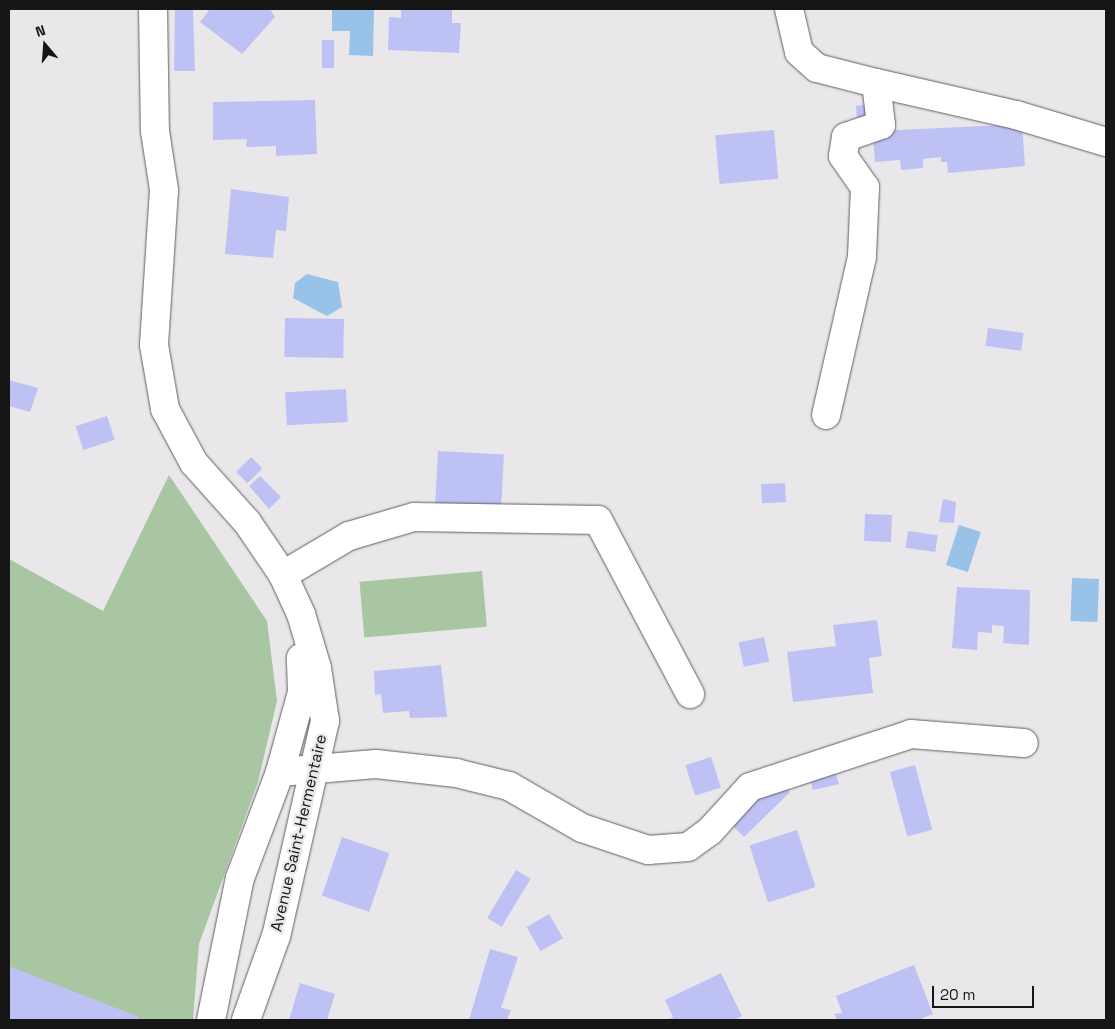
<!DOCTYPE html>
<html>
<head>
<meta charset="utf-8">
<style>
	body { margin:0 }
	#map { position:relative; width:1115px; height:1029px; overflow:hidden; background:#eae7eb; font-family:"Space Grotesk",sans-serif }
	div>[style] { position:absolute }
	.green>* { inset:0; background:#a8c6a2; transform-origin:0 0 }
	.water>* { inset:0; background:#99c2e9; transform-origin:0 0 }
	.building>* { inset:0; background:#bec1f4; transform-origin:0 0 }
	.roads { filter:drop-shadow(0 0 1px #605d61) drop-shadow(0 0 1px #605d61) }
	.minor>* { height:28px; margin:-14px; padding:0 14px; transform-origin:14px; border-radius:14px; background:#fff }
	span { translate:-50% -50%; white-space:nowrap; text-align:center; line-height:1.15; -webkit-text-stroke:4.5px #eae7eb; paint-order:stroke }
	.street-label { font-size:16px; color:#171617 }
	.frame { position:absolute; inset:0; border:10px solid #171617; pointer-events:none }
	.north { position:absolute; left:20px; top:20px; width:50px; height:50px; -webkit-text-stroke:4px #eae7eb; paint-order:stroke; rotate:342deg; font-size:14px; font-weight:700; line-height:20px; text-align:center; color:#171617 }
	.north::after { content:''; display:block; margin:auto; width:18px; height:22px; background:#171617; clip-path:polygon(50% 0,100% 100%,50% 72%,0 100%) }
	.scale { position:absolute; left:932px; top:986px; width:102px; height:22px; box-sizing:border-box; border:2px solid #171617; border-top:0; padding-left:6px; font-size:15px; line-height:18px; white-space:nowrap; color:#171617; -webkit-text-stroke:4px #eae7eb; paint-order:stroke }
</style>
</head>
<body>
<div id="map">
	<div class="green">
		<div style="clip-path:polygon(169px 475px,267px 621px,277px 701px,258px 782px,199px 944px,193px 1020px,9px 1020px,9px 559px,103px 611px)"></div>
		<div style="left:482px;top:571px;width:56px;height:123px;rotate:85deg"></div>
	</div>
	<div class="water">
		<div style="clip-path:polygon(332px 9px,374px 9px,373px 56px,349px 55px,350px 31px,332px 31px)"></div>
		<div style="clip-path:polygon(307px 274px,338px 282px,342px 307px,327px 316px,293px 298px,295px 283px)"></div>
		<div style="left:959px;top:525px;width:23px;height:42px;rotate:18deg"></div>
		<div style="left:1072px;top:578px;width:27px;height:43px;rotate:2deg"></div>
	</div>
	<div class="building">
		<div style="clip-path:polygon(175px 9px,193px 9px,195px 71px,174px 71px)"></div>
		<div style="clip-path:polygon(210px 9px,270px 9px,275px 17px,242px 54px,200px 22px)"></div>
		<div style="clip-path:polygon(401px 9px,452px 9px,452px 23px,461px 23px,459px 53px,388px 50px,389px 17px,401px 18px)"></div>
		<div style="left:334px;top:40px;width:28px;height:12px;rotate:90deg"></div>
		<div style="clip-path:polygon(315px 100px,317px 154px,276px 156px,276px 146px,246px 147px,247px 139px,213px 140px,213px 102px)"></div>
		<div style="left:866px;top:105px;width:16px;height:10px;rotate:86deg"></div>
		<div style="clip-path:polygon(1022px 124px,1025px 166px,948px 173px,947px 162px,941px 162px,941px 157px,923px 159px,923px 168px,901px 170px,900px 160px,875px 162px,873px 138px,879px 131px)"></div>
		<div style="left:774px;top:130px;width:49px;height:59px;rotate:85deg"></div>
		<div style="clip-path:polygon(231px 189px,289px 197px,286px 231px,276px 230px,273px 258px,225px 254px)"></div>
		<div style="left:285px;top:318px;width:59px;height:39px;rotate:1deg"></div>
		<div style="left:988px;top:328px;width:36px;height:18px;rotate:8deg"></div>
		<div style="clip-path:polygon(9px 380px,38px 388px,30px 412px,9px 406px)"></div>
		<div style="left:346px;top:389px;width:33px;height:61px;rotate:87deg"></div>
		<div style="left:107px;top:416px;width:25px;height:33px;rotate:72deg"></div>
		<div style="left:438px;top:451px;width:66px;height:53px;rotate:3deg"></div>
		<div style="left:251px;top:457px;width:16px;height:21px;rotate:45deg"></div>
		<div style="clip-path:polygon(260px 476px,281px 497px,269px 509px,249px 486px)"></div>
		<div style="left:785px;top:483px;width:19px;height:24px;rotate:87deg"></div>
		<div style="clip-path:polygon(943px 499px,956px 502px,954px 523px,939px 522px)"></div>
		<div style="left:865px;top:514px;width:27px;height:27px;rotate:2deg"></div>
		<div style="left:908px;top:531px;width:30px;height:17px;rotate:8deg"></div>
		<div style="clip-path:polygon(957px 587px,1030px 590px,1029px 645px,1003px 643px,1004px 626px,992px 625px,992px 633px,978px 632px,977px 650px,952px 648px)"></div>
		<div style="clip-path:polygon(877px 620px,882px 656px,869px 658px,873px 693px,793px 702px,787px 652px,836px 646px,833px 625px)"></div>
		<div style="left:764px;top:637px;width:25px;height:26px;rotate:78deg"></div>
		<div style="clip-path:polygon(441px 665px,447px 717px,410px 718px,409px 711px,383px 713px,381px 694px,375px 695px,374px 671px)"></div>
		<div style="left:711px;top:757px;width:32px;height:27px;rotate:72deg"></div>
		<div style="left:915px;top:765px;width:67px;height:26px;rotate:75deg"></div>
		<div style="clip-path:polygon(834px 768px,839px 784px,813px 790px,809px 776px)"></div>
		<div style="clip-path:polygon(783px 785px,790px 792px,744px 837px,729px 822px,757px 796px)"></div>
		<div style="left:797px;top:830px;width:60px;height:50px;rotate:72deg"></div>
		<div style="left:342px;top:837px;width:50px;height:62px;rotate:19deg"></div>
		<div style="left:516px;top:870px;width:17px;height:56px;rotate:31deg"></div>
		<div style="left:549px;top:914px;width:28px;height:26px;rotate:60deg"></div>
		<div style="clip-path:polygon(490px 949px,518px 957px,501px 1008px,511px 1010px,507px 1020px,469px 1020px)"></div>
		<div style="clip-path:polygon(914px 965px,933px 1014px,918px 1020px,837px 1020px,834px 1014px,842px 1013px,836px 996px)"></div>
		<div style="clip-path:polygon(9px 966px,139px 1017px,138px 1020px,9px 1020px)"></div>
		<div style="clip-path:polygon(721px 973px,742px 1016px,734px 1020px,667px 1020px,673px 1017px,665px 1000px)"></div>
		<div style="clip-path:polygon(300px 983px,335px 994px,327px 1020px,289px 1020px)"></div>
	</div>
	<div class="roads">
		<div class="minor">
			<div style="left:153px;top:9px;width:122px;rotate:89.1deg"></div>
			<div style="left:155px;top:131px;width:60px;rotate:81.3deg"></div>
			<div style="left:164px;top:190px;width:155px;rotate:93.7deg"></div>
			<div style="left:154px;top:345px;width:65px;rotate:80.2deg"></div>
			<div style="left:165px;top:409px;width:61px;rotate:61.8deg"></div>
			<div style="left:194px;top:463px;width:79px;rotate:48.1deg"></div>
			<div style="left:247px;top:522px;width:64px;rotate:55.8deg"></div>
			<div style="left:283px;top:575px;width:43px;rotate:65.2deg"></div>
			<div style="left:301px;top:614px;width:56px;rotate:73.5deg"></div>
			<div style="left:317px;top:668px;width:54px;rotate:81.4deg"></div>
			<div style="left:325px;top:721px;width:221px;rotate:102.8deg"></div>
			<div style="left:276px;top:936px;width:89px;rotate:109.7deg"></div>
			<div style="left:789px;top:9px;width:44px;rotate:76.9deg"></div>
			<div style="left:799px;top:52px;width:24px;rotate:42deg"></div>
			<div style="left:817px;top:68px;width:61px;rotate:14.3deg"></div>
			<div style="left:876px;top:83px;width:42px;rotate:83.2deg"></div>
			<div style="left:881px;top:125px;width:37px;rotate:161deg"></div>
			<div style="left:846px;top:137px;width:19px;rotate:99deg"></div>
			<div style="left:843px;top:156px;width:38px;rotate:55deg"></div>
			<div style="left:865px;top:187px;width:70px;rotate:92.5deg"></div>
			<div style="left:862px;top:257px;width:162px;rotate:102.8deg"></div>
			<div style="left:876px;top:83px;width:144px;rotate:12.9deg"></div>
			<div style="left:1016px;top:115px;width:94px;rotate:16.7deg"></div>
			<div style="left:283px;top:575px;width:77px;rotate:-30.6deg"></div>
			<div style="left:349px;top:536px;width:68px;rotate:-16.3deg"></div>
			<div style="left:414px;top:517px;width:184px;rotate:0.9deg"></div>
			<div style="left:598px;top:520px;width:197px;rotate:62.1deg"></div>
			<div style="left:280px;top:772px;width:96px;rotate:-4.8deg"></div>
			<div style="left:376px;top:764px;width:81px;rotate:6.4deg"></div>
			<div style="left:456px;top:773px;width:55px;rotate:13.8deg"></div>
			<div style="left:509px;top:786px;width:84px;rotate:29.9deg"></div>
			<div style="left:582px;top:828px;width:70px;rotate:18.4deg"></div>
			<div style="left:648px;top:850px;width:40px;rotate:-4.3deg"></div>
			<div style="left:688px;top:847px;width:27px;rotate:-36deg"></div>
			<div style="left:710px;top:831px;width:59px;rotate:-47.7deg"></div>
			<div style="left:750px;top:787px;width:169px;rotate:-18.2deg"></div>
			<div style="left:911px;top:734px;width:113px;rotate:4.6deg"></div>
			<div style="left:211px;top:1020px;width:145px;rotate:-78.5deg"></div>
			<div style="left:240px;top:878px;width:113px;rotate:-69.3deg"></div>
			<div style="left:280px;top:772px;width:83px;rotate:-74.6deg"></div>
			<div style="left:302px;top:692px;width:34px;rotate:-92deg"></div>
		</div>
	</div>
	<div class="street-label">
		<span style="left:299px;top:833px;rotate:-77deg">Avenue Saint-Hermentaire</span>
	</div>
	<div class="frame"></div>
	<div class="north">N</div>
	<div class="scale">20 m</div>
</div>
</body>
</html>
